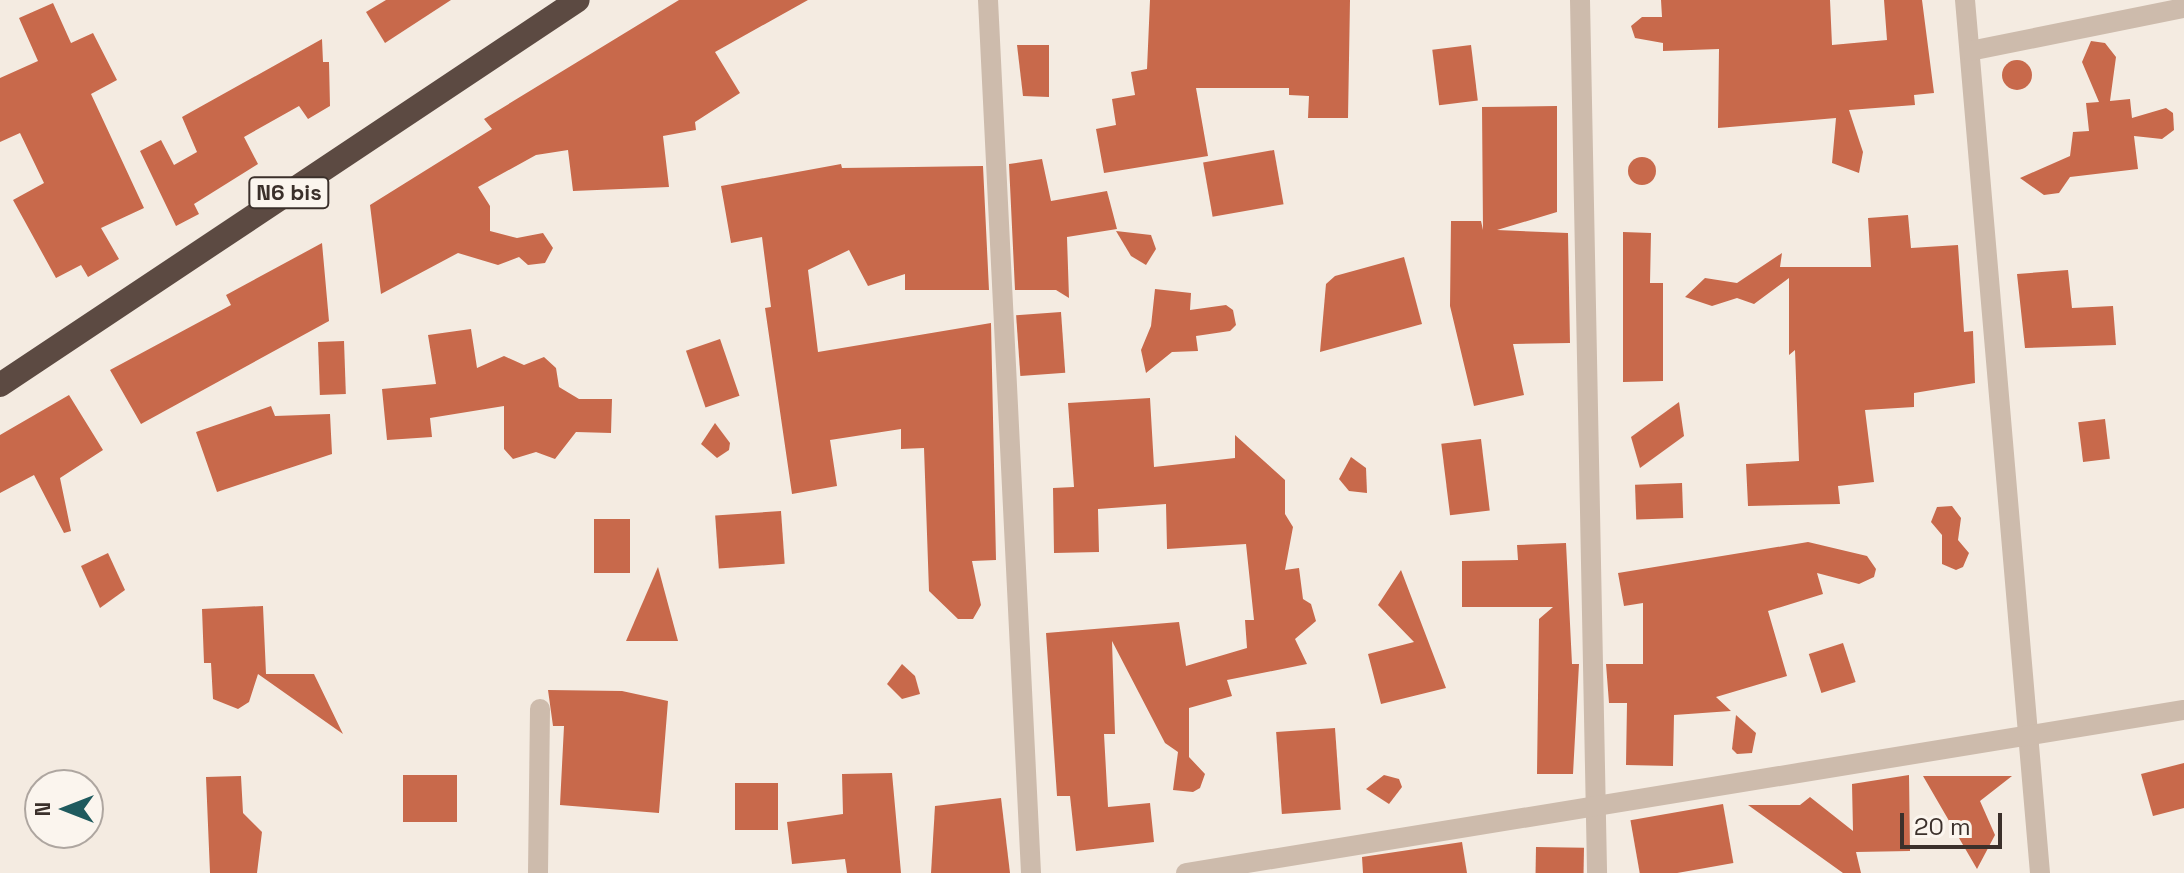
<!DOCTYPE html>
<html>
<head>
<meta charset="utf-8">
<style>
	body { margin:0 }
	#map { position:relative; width:2184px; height:873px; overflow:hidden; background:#f4ebe1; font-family:"Space Grotesk",sans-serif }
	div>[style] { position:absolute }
	.building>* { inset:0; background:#c8694b; transform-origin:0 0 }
	.round { border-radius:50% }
	.minor>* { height:20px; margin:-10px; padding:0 10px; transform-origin:10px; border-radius:10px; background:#cdbbac }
	.highway>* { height:24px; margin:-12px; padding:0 12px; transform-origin:12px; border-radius:12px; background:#5c4a42 }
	span { translate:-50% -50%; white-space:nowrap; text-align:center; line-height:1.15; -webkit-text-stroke:8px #fbf5ee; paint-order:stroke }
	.shield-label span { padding:2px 6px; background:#fbf5ee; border:2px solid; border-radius:6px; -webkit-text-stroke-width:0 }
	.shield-label { font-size:22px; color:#3b302b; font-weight:700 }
	.north { position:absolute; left:24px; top:769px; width:80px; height:80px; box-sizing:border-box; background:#fbf5ee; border:2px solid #aea6a0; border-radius:50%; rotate:270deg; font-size:22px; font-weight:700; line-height:32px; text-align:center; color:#3b302b }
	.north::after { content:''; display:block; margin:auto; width:28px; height:36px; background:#1f5a5e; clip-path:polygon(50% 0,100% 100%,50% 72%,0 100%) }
	.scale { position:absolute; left:1900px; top:813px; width:102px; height:36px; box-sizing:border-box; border:4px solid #3b302b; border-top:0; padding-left:10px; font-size:24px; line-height:28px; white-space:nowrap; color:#3b302b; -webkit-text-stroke:6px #fbf5ee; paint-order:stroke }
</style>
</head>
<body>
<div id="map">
	<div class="building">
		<div style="clip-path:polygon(386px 0,451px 0,385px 43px,366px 12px)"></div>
		<div style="clip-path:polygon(679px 0,808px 0,715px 52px,740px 93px,695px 122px,696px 130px,663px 136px,669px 187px,573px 191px,568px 150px,536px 155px,478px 187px,490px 206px,490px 231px,517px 238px,543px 233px,553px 248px,545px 263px,528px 265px,519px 257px,498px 265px,458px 253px,381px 294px,370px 205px,492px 129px,484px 119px)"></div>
		<div style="clip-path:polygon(1150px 0,1350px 0,1348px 118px,1308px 118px,1309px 96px,1289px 95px,1289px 88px,1196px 88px,1208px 156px,1104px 173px,1096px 129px,1116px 125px,1112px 99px,1135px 95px,1131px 72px,1147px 69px)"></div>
		<div style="clip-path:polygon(1661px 0,1830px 0,1832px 45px,1887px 40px,1884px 0,1922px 0,1934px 93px,1914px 95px,1915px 105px,1849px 110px,1863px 152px,1859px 173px,1832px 163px,1836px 118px,1718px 128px,1719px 49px,1663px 51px,1663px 43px,1635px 38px,1631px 26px,1642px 17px,1662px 17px)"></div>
		<div style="clip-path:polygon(53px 3px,71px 43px,93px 33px,117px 80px,91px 94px,144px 208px,101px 228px,119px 259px,88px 277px,81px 265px,56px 278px,13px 200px,44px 183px,20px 133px,0 142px,0 78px,38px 61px,19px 18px)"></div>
		<div style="clip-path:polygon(322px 39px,323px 62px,329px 62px,330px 106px,308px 119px,299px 106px,244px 137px,258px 164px,194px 204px,199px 214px,176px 226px,140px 151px,161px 140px,174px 165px,197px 152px,182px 117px)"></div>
		<div style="clip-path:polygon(2091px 41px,2105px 43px,2116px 57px,2110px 101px,2130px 99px,2132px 118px,2166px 108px,2173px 113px,2174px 130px,2162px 139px,2134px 136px,2138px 169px,2070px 177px,2059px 193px,2044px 195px,2020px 178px,2070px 156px,2073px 132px,2089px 131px,2086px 103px,2099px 102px,2082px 62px)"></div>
		<div style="clip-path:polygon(1017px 45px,1049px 45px,1049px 97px,1023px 96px)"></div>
		<div style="left:1471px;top:45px;width:56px;height:39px;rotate:83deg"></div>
		<div class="round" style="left:2002px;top:60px;width:30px;height:30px"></div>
		<div style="clip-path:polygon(1557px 106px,1557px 212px,1497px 230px,1568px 233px,1570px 343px,1513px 344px,1524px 395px,1474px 406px,1450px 306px,1451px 221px,1481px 221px,1483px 230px,1482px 107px)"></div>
		<div style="left:1274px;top:150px;width:55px;height:72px;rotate:80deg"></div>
		<div class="round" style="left:1628px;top:157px;width:28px;height:28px"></div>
		<div style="clip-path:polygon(1042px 159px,1051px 201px,1107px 191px,1117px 229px,1067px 237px,1069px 298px,1056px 290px,1015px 290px,1009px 164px)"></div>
		<div style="clip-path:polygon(841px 164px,842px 168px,983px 166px,989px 290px,905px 290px,905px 274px,868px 286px,849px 250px,808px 270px,818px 352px,991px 323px,996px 560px,972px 561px,981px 605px,973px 619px,958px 619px,929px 591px,924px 448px,901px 449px,901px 429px,830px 440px,837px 486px,792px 494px,765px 308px,771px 307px,762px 237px,731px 243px,721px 186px)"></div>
		<div style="clip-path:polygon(1908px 215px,1911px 248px,1958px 245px,1964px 332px,1973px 331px,1975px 383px,1914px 393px,1914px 407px,1865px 410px,1874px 482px,1838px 486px,1840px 504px,1748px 506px,1746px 464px,1799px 461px,1795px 350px,1789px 355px,1789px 278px,1754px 304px,1737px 298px,1712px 306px,1685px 297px,1705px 278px,1737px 283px,1782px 253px,1780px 267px,1871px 267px,1868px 218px)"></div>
		<div style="clip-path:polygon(1116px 231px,1151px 235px,1156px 249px,1146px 265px,1131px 256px)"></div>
		<div style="clip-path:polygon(1623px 232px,1651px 233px,1650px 283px,1663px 283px,1663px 381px,1623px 382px)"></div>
		<div style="clip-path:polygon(322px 243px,329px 321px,141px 424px,110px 370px,231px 305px,226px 295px)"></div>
		<div style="clip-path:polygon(1404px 257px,1422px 324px,1320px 352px,1326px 284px,1335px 276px)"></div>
		<div style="clip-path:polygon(2068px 270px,2072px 308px,2113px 306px,2116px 345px,2025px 348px,2017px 274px)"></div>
		<div style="clip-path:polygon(1155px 289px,1191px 293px,1190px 310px,1226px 305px,1233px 310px,1236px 325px,1230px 331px,1196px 336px,1198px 351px,1172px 352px,1146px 373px,1141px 350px,1151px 326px)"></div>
		<div style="left:1061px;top:312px;width:61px;height:45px;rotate:86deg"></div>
		<div style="clip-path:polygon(471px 329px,477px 368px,504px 356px,524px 365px,544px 357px,556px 368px,559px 387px,579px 399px,612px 399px,611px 433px,576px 432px,555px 459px,536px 452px,513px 459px,504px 449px,504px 406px,430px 418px,432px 437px,387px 440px,382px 389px,436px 384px,428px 335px)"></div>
		<div style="left:720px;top:339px;width:60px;height:36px;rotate:71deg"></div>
		<div style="left:344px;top:341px;width:53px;height:26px;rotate:88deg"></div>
		<div style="clip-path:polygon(69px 395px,103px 450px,60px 478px,71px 531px,64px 533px,34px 475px,0 493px,0 435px)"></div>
		<div style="clip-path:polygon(1150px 398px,1154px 467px,1235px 458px,1235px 435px,1285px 480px,1285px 514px,1293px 527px,1285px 570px,1299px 568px,1303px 599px,1311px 604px,1316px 621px,1295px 639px,1307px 664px,1227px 680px,1232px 696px,1189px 708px,1189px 757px,1205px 774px,1200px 788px,1193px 792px,1173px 790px,1178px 752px,1165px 743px,1112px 641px,1115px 734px,1104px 734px,1108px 807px,1150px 803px,1154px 842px,1076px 851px,1070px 796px,1057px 796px,1046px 633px,1179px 622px,1186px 666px,1247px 648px,1245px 620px,1254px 620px,1246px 544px,1167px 549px,1166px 504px,1098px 509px,1099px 552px,1054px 553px,1053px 488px,1074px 487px,1068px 403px)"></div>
		<div style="clip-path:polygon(1679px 402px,1684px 436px,1640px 468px,1631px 437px)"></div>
		<div style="clip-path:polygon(271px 406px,275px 416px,330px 414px,332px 454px,217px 492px,196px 432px)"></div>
		<div style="left:2105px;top:419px;width:40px;height:27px;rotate:83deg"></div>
		<div style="clip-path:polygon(715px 423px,730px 443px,729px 450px,717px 458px,701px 444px)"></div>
		<div style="left:1481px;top:439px;width:72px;height:40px;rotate:83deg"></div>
		<div style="clip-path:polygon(1351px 457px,1366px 468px,1367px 493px,1349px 491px,1339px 479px)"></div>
		<div style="left:1682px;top:483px;width:35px;height:47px;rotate:88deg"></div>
		<div style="clip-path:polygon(1952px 506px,1961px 518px,1958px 540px,1969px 553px,1963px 567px,1956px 570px,1942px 564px,1942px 535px,1931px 522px,1937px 507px)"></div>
		<div style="left:781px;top:511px;width:53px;height:66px;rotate:86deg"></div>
		<div style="left:594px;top:519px;width:36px;height:54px"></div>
		<div style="clip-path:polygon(1808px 542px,1867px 556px,1876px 569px,1874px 577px,1859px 584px,1817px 573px,1823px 594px,1768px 611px,1787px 676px,1716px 697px,1731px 711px,1674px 715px,1673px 766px,1626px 765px,1627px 703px,1609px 703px,1606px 664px,1643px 664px,1643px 603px,1624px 606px,1618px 573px)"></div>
		<div style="clip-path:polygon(1566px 543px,1572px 664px,1579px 664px,1573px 774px,1537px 774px,1539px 619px,1553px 607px,1462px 607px,1462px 561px,1518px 560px,1517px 545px)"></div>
		<div style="clip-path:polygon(108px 553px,125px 590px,100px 608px,81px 566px)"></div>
		<div style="clip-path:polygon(658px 567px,678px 641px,626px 641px)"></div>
		<div style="clip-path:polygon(1401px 570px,1446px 688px,1381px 704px,1368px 654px,1414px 642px,1378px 605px)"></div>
		<div style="clip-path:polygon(263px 606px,266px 674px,314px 674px,343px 734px,258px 674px,249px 702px,238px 709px,213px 699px,211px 663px,204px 663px,202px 609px)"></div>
		<div style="left:1843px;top:643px;width:41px;height:36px;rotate:72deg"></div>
		<div style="clip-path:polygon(902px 664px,915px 676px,920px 694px,902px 699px,887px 684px)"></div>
		<div style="clip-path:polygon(548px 690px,622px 691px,668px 701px,659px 813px,560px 805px,564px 726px,553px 726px)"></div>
		<div style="clip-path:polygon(1736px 715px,1756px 733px,1752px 753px,1737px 754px,1732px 749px)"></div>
		<div style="left:1335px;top:728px;width:82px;height:59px;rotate:86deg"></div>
		<div style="clip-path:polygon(2184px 763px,2184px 808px,2153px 816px,2141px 774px)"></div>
		<div style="clip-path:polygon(892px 773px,901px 873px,847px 873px,845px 859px,792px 864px,787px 822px,843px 814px,842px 774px)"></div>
		<div style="left:403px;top:775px;width:54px;height:47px"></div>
		<div style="clip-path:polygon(1384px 775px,1399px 779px,1402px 787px,1389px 804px,1366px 789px)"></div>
		<div style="clip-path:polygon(1909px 775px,1910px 851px,1856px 852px,1861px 873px,1843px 873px,1748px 805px,1800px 805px,1810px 797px,1853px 831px,1852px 784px)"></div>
		<div style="clip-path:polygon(241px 776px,243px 813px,262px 832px,257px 873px,210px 873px,206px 777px)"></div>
		<div style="clip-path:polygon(1923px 776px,2012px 776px,1980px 801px,1995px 835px,1977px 869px)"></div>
		<div style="left:735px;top:783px;width:43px;height:47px"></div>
		<div style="clip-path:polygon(1001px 798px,1010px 873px,931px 873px,935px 806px)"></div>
		<div style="left:1723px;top:804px;width:60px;height:94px;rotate:80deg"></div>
		<div style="clip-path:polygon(1462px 842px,1467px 873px,1363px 873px,1362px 857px)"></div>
		<div style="left:1536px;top:847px;width:48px;height:26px;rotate:1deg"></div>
	</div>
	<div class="minor">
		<div style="left:988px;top:0;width:874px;rotate:87.18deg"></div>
		<div style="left:1580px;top:0;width:873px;rotate:88.88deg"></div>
		<div style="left:1965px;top:0;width:876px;rotate:85.09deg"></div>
		<div style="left:1970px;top:51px;width:218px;rotate:-11.4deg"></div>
		<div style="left:538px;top:873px;width:164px;rotate:-89.3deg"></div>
		<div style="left:1186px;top:873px;width:1011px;rotate:-9.28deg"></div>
	</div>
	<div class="highway">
		<div style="left:0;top:385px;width:694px;rotate:-33.67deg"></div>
	</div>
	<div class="shield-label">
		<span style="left:289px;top:193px">N6 bis</span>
	</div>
	<div class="north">N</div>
	<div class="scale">20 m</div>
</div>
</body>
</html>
